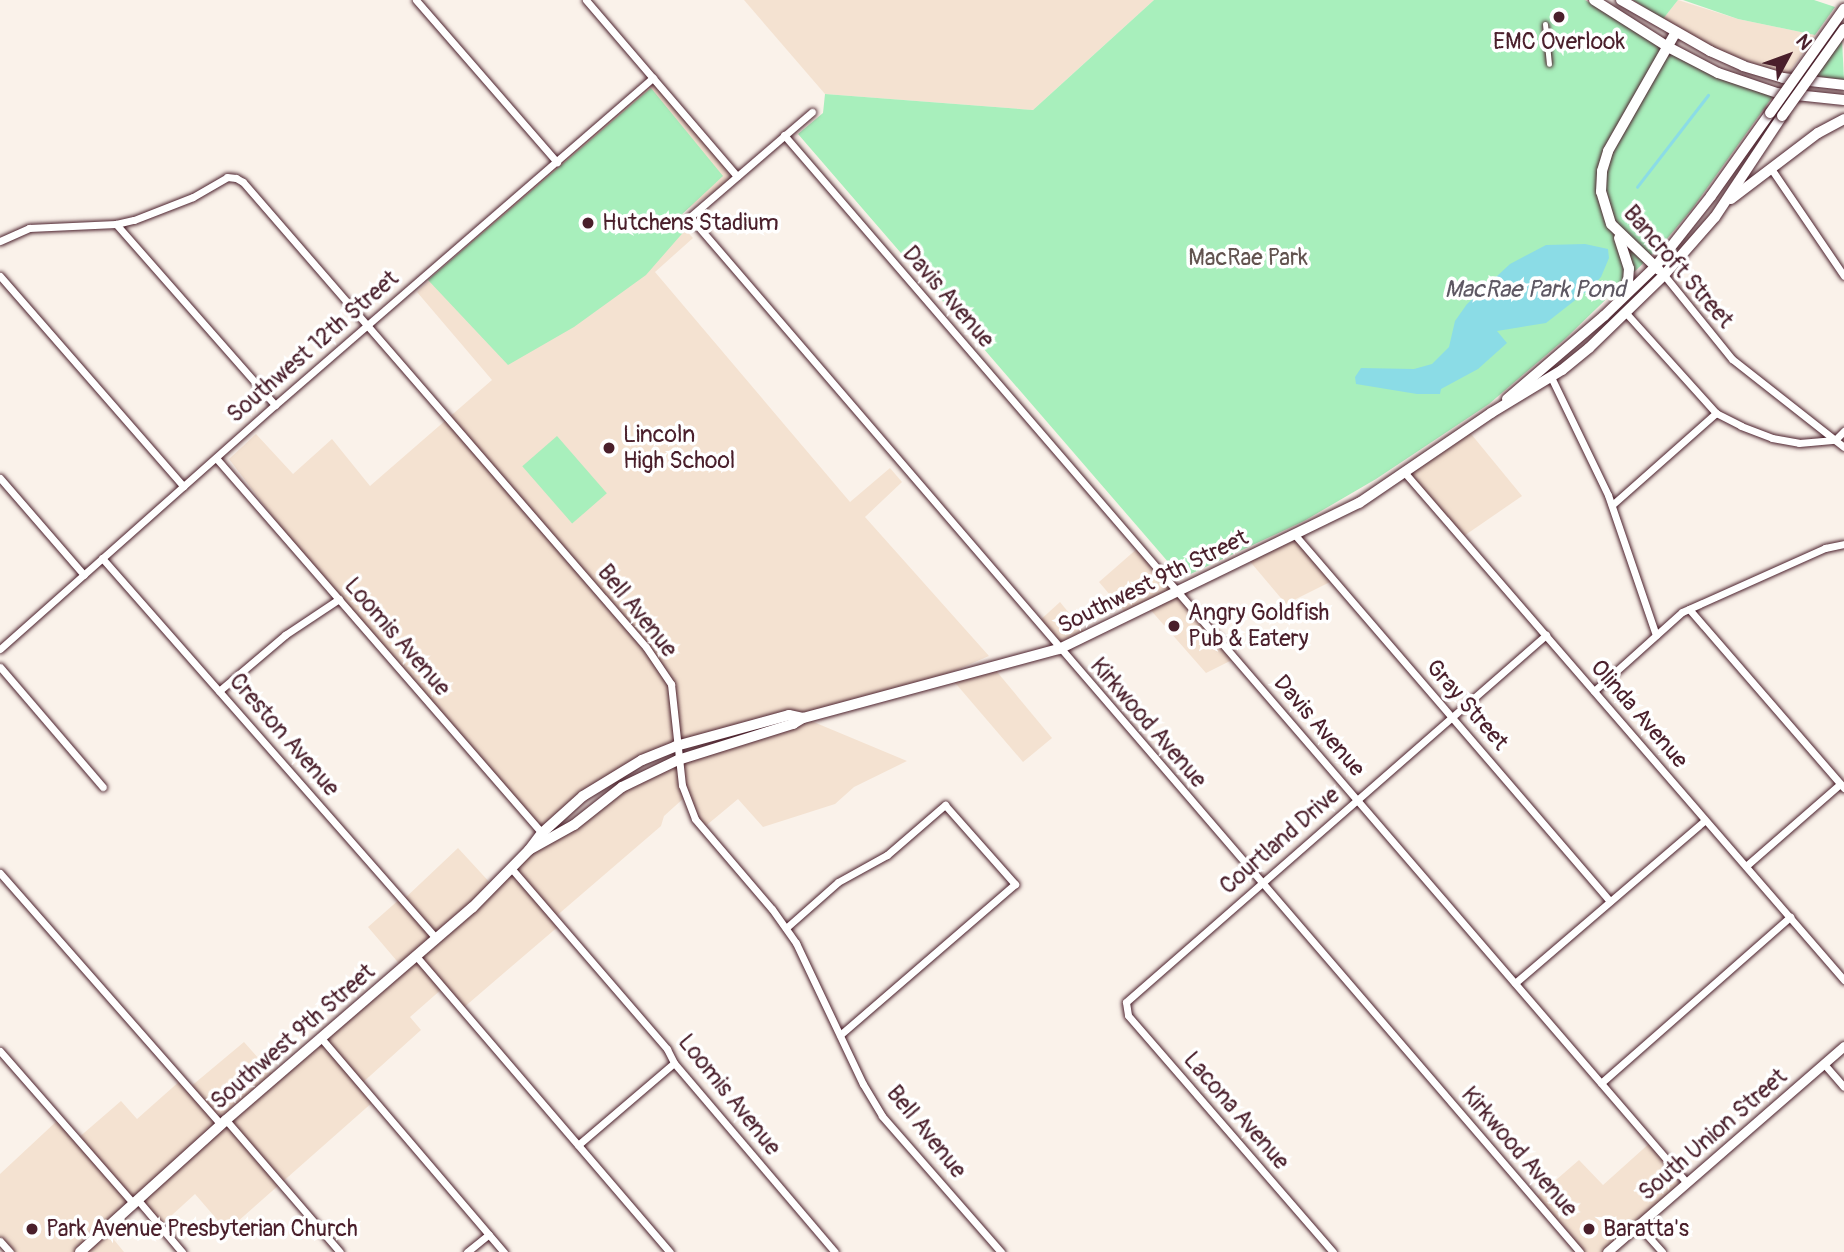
<!DOCTYPE html>
<html>
<head>
<meta charset="utf-8">
<style>
	body { margin:0 }
	#map { position:relative; width:1844px; height:1252px; overflow:hidden; background:#faf2ea; font-family:Pangolin,sans-serif }
	div>[style] { position:absolute }
	.built>* { inset:0; background:#f4e2d1 }
	.green>* { inset:0; background:#a8efbc; transform-origin:0 0 }
	.water>* { inset:0; background:#8bdce6 }
	.stream>* { height:2.5px; margin:-1.25px; padding:0 1.25px; transform-origin:1.25px; border-radius:1.25px; background:#8bdce6 }
	.roads { filter:drop-shadow(0 0 2px #4a1f2b) drop-shadow(0 0 2px #4a1f2b) }
	.pedestrian>* { height:5px; margin:-2.5px; padding:0 2.5px; transform-origin:2.5px; border-radius:2.5px; background:#fff }
	.minor>* { height:7px; margin:-3.5px; padding:0 3.5px; transform-origin:3.5px; border-radius:3.5px; background:#fff }
	.tertiary>* { height:9px; margin:-4.5px; padding:0 4.5px; transform-origin:4.5px; border-radius:4.5px; background:#fff }
	.secondary>* { height:10px; margin:-5px; padding:0 5px; transform-origin:5px; border-radius:5px; background:#fff }
	.bridges { filter:drop-shadow(0 0 2px #4a1f2b) drop-shadow(0 0 2px #4a1f2b) }
	.secondary-bridge>* { height:10px; margin:-5px; padding:0 5px; transform-origin:5px; border-radius:5px; background:#fff }
	.dots>* { width:19px; height:19px; translate:-50% -50%; box-sizing:border-box; border:4px solid #fff; border-radius:50% }
	span { translate:-50% -50%; white-space:nowrap; text-align:center; line-height:1.15; -webkit-text-stroke:7px #fff; paint-order:stroke }
	.poi-label { font-size:23px; color:#4a1f2b }
	.left { translate:0 -50%; text-align:left }
	.park-label { font-size:23px; color:#62534f }
	.street-label { font-size:23px; color:#4a1f2b }
	.water-label { font-size:24px; color:#5e5863; font-style:italic }
	.north { position:absolute; left:1753px; top:21px; width:70px; height:70px; -webkit-text-stroke:5px #fff; paint-order:stroke; rotate:49deg; font-size:19px; font-weight:700; line-height:28px; text-align:center; color:#4a1f2b }
	.north::after { content:''; display:block; margin:auto; width:24px; height:32px; background:#4a1f2b; clip-path:polygon(50% 0,100% 100%,50% 72%,0 100%) }
</style>
</head>
<body>
<div id="map">
	<div class="built">
		<div style="clip-path:polygon(744px 0,1154px 0,1033px 110px,825px 94px)"></div>
		<div style="clip-path:polygon(1678px 0,1738px 19px,1815px 35px,1788px 74px,1769px 69px,1713px 48px,1663px 19px)"></div>
		<div style="clip-path:polygon(653px 78px,737px 176px,674px 218px,693px 238px,655px 272px,850px 502px,890px 468px,902px 482px,865px 517px,989px 656px,910px 690px,804px 718px,907px 761px,854px 787px,835px 804px,763px 827px,738px 799px,702px 829px,685px 797px,664px 816px,661px 826px,554px 918px,560px 925px,462px 1009px,443px 988px,410px 1017px,421px 1030px,361px 1084px,374px 1101px,227px 1231px,195px 1194px,160px 1226px,137px 1200px,106px 1230px,124px 1252px,10px 1252px,0 1241px,0 1174px,59px 1119px,77px 1139px,121px 1101px,137px 1119px,181px 1080px,189px 1088px,244px 1042px,275px 1077px,402px 967px,368px 927px,401px 898px,403px 900px,458px 848px,493px 886px,529px 850px,622px 787px,796px 719px,717px 734px,611px 776px,542px 833px,308px 563px,229px 459px,256px 434px,293px 474px,332px 439px,370px 486px,492px 380px,417px 292px,557px 162px)"></div>
		<div style="clip-path:polygon(1467px 429px,1522px 496px,1461px 538px,1405px 473px)"></div>
		<div style="clip-path:polygon(1295px 535px,1334px 580px,1286px 604px,1247px 558px)"></div>
		<div style="clip-path:polygon(1139px 547px,1236px 658px,1206px 673px,1148px 607px,1128px 616px,1099px 582px)"></div>
		<div style="clip-path:polygon(1060px 602px,1087px 635px,1059px 649px,1037px 623px)"></div>
		<div style="clip-path:polygon(993px 667px,1052px 738px,1023px 762px,951px 678px)"></div>
		<div style="clip-path:polygon(1652px 1141px,1687px 1183px,1607px 1252px,1580px 1252px,1534px 1199px,1579px 1160px,1603px 1185px)"></div>
	</div>
	<div class="green">
		<div style="clip-path:polygon(1154px 0,1585px 0,1705px 71px,1773px 96px,1692px 209px,1660px 247px,1565px 339px,1489px 404px,1376px 479px,1304px 521px,1182px 578px,798px 134px,823px 113px,825px 94px,1033px 110px)"></div>
		<div style="clip-path:polygon(1633px 0,1678px 0,1663px 19px)"></div>
		<div style="clip-path:polygon(1683px 0,1814px 0,1835px 7px,1815px 35px,1738px 19px)"></div>
		<div style="clip-path:polygon(1842px 39px,1844px 80px,1816px 76px)"></div>
		<div style="clip-path:polygon(651px 88px,723px 176px,678px 218px,687px 228px,646px 275px,574px 327px,508px 365px,428px 280px)"></div>
		<div style="left:557px;top:436px;width:76px;height:46px;rotate:49deg"></div>
	</div>
	<div class="water">
		<div style="clip-path:polygon(1585px 244px,1608px 249px,1609px 258px,1601px 277px,1592px 287px,1546px 323px,1497px 331px,1507px 343px,1478px 369px,1441px 389px,1440px 394px,1417px 394px,1356px 384px,1355px 377px,1361px 368px,1414px 369px,1432px 364px,1449px 347px,1455px 321px,1467px 304px,1510px 264px,1546px 245px)"></div>
	</div>
	<div class="stream">
		<div style="left:1637px;top:187px;width:116px;rotate:-52.3deg"></div>
	</div>
	<div class="roads">
		<div class="pedestrian">
			<div style="left:1545px;top:24px;width:40px;rotate:84.3deg"></div>
		</div>
		<div class="minor">
			<div style="left:416px;top:0;width:215px;rotate:49deg"></div>
			<div style="left:586px;top:0;width:232px;rotate:49.4deg"></div>
			<div style="left:812px;top:112px;width:161px;rotate:139.3deg"></div>
			<div style="left:690px;top:217px;width:1365px;rotate:49.31deg"></div>
			<div style="left:784px;top:135px;width:1383px;rotate:49.25deg"></div>
			<div style="left:1772px;top:170px;width:128px;rotate:55.8deg"></div>
			<div style="left:116px;top:224px;width:241px;rotate:48.7deg"></div>
			<div style="left:0;top:241px;width:32px;rotate:-24deg"></div>
			<div style="left:29px;top:228px;width:87px;rotate:-2.6deg"></div>
			<div style="left:116px;top:224px;width:18px;rotate:-13deg"></div>
			<div style="left:134px;top:220px;width:63px;rotate:-21.3deg"></div>
			<div style="left:193px;top:197px;width:39px;rotate:-30deg"></div>
			<div style="left:227px;top:177px;width:9px;rotate:6deg"></div>
			<div style="left:236px;top:178px;width:8px;rotate:30deg"></div>
			<div style="left:243px;top:182px;width:615px;rotate:49.09deg"></div>
			<div style="left:646px;top:647px;width:45px;rotate:56deg"></div>
			<div style="left:671px;top:684px;width:102px;rotate:83.8deg"></div>
			<div style="left:682px;top:785px;width:36px;rotate:69deg"></div>
			<div style="left:695px;top:819px;width:118px;rotate:49.5deg"></div>
			<div style="left:772px;top:909px;width:42px;rotate:54.8deg"></div>
			<div style="left:796px;top:943px;width:156px;rotate:64.6deg"></div>
			<div style="left:863px;top:1084px;width:37px;rotate:59deg"></div>
			<div style="left:882px;top:1116px;width:181px;rotate:48.8deg"></div>
			<div style="left:1664px;top:275px;width:108px;rotate:51deg"></div>
			<div style="left:1732px;top:359px;width:142px;rotate:38.2deg"></div>
			<div style="left:0;top:276px;width:279px;rotate:48.9deg"></div>
			<div style="left:1626px;top:313px;width:135px;rotate:48deg"></div>
			<div style="left:1716px;top:413px;width:28px;rotate:27deg"></div>
			<div style="left:1741px;top:426px;width:33px;rotate:21deg"></div>
			<div style="left:1772px;top:438px;width:27px;rotate:10deg"></div>
			<div style="left:1799px;top:443px;width:36px;rotate:-5deg"></div>
			<div style="left:1835px;top:440px;width:13px;rotate:-45deg"></div>
			<div style="left:1551px;top:377px;width:131px;rotate:64.2deg"></div>
			<div style="left:1608px;top:495px;width:148px;rotate:71.1deg"></div>
			<div style="left:216px;top:458px;width:500px;rotate:49deg"></div>
			<div style="left:1405px;top:473px;width:671px;rotate:49.11deg"></div>
			<div style="left:0;top:478px;width:128px;rotate:49.1deg"></div>
			<div style="left:1612px;top:505px;width:139px;rotate:-41.5deg"></div>
			<div style="left:1295px;top:535px;width:483px;rotate:49.3deg"></div>
			<div style="left:102px;top:558px;width:506px;rotate:48.69deg"></div>
			<div style="left:1689px;top:609px;width:237px;rotate:49.1deg"></div>
			<div style="left:0;top:649px;width:368px;rotate:-41.6deg"></div>
			<div style="left:275px;top:405px;width:500px;rotate:-40.9deg"></div>
			<div style="left:0;top:667px;width:158px;rotate:49.4deg"></div>
			<div style="left:219px;top:691px;width:87px;rotate:-40.3deg"></div>
			<div style="left:285px;top:635px;width:65px;rotate:-33.7deg"></div>
			<div style="left:1594px;top:691px;width:118px;rotate:-41.9deg"></div>
			<div style="left:1682px;top:612px;width:157px;rotate:-24.1deg"></div>
			<div style="left:1825px;top:548px;width:19px;rotate:-12deg"></div>
			<div style="left:1746px;top:866px;width:125px;rotate:-41.1deg"></div>
			<div style="left:511px;top:868px;width:239px;rotate:49.2deg"></div>
			<div style="left:667px;top:1049px;width:16px;rotate:63deg"></div>
			<div style="left:674px;top:1063px;width:248px;rotate:49.6deg"></div>
			<div style="left:0;top:873px;width:335px;rotate:48.7deg"></div>
			<div style="left:786px;top:928px;width:69px;rotate:-41.5deg"></div>
			<div style="left:838px;top:882px;width:56px;rotate:-28.9deg"></div>
			<div style="left:887px;top:855px;width:77px;rotate:-40.8deg"></div>
			<div style="left:945px;top:805px;width:106px;rotate:48.5deg"></div>
			<div style="left:1015px;top:884px;width:231px;rotate:139.2deg"></div>
			<div style="left:416px;top:956px;width:390px;rotate:49.4deg"></div>
			<div style="left:1515px;top:983px;width:250px;rotate:-40.6deg"></div>
			<div style="left:321px;top:1038px;width:282px;rotate:49.5deg"></div>
			<div style="left:0;top:1051px;width:202px;rotate:48.8deg"></div>
			<div style="left:1824px;top:1064px;width:30px;rotate:49deg"></div>
			<div style="left:1601px;top:1083px;width:252px;rotate:-41.3deg"></div>
			<div style="left:226px;top:1120px;width:174px;rotate:49.2deg"></div>
			<div style="left:578px;top:1145px;width:126px;rotate:-40.5deg"></div>
			<div style="left:137px;top:1199px;width:70px;rotate:49.7deg"></div>
			<div style="left:1638px;top:1225px;width:36px;rotate:48deg"></div>
			<div style="left:0;top:1241px;width:15px;rotate:48deg"></div>
			<div style="left:467px;top:1252px;width:28px;rotate:-39deg"></div>
			<div style="left:1333px;top:1252px;width:313px;rotate:-130.9deg"></div>
			<div style="left:1128px;top:1015px;width:13px;rotate:-99deg"></div>
			<div style="left:1126px;top:1002px;width:558px;rotate:-41.15deg"></div>
		</div>
		<div class="tertiary">
			<div style="left:1607px;top:1252px;width:314px;rotate:-41deg"></div>
		</div>
		<div class="secondary">
			<div style="left:1594px;top:0;width:88px;rotate:32.4deg"></div>
			<div style="left:1668px;top:47px;width:56px;rotate:27.5deg"></div>
			<div style="left:1718px;top:73px;width:62px;rotate:18.7deg"></div>
			<div style="left:1777px;top:93px;width:67px;rotate:6deg"></div>
			<div style="left:1621px;top:0;width:103px;rotate:29.8deg"></div>
			<div style="left:1710px;top:51px;width:36px;rotate:24deg"></div>
			<div style="left:1743px;top:66px;width:42px;rotate:16.7deg"></div>
			<div style="left:1783px;top:78px;width:61px;rotate:6.5deg"></div>
			<div style="left:1731px;top:199px;width:109px;rotate:-37.2deg"></div>
			<div style="left:1818px;top:133px;width:30px;rotate:-28deg"></div>
			<div style="left:1619px;top:238px;width:32px;rotate:72deg"></div>
			<div style="left:1629px;top:268px;width:14px;rotate:94deg"></div>
			<div style="left:1628px;top:282px;width:15px;rotate:113deg"></div>
			<div style="left:1659px;top:270px;width:66px;rotate:-136.2deg"></div>
			<div style="left:1611px;top:224px;width:34px;rotate:-107deg"></div>
			<div style="left:1601px;top:192px;width:21px;rotate:-87deg"></div>
			<div style="left:1602px;top:171px;width:21px;rotate:-73deg"></div>
			<div style="left:1608px;top:151px;width:137px;rotate:-60.3deg"></div>
			<div style="left:1507px;top:399px;width:128px;rotate:-40.6deg"></div>
			<div style="left:1604px;top:316px;width:71px;rotate:-43.9deg"></div>
			<div style="left:1655px;top:267px;width:90px;rotate:-51.7deg"></div>
			<div style="left:1711px;top:196px;width:102px;rotate:-54.6deg"></div>
			<div style="left:529px;top:850px;width:51px;rotate:-29.1deg"></div>
			<div style="left:574px;top:825px;width:61px;rotate:-38.4deg"></div>
			<div style="left:622px;top:787px;width:62px;rotate:-25.7deg"></div>
			<div style="left:678px;top:760px;width:121px;rotate:-17.4deg"></div>
			<div style="left:793px;top:724px;width:12px;rotate:-31deg"></div>
			<div style="left:803px;top:718px;width:265px;rotate:-15.1deg"></div>
			<div style="left:1059px;top:649px;width:334px;rotate:-26deg"></div>
			<div style="left:1359px;top:503px;width:160px;rotate:-34.3deg"></div>
			<div style="left:1491px;top:413px;width:83px;rotate:-31.2deg"></div>
			<div style="left:1562px;top:370px;width:35px;rotate:-39deg"></div>
			<div style="left:1589px;top:348px;width:105px;rotate:-44.2deg"></div>
			<div style="left:1664px;top:275px;width:77px;rotate:-48.7deg"></div>
			<div style="left:1715px;top:217px;width:121px;rotate:-56.4deg"></div>
			<div style="left:80px;top:1252px;width:197px;rotate:-42.1deg"></div>
			<div style="left:226px;top:1120px;width:325px;rotate:-40.8deg"></div>
			<div style="left:472px;top:908px;width:81px;rotate:-45.5deg"></div>
			<div style="left:529px;top:850px;width:21px;rotate:-53deg"></div>
			<div style="left:542px;top:833px;width:55px;rotate:-42.1deg"></div>
			<div style="left:583px;top:796px;width:69px;rotate:-31.4deg"></div>
			<div style="left:642px;top:760px;width:37px;rotate:-22deg"></div>
			<div style="left:676px;top:746px;width:117px;rotate:-15.3deg"></div>
			<div style="left:789px;top:715px;width:14px;rotate:12deg"></div>
		</div>
	</div>
	<div class="bridges">
		<div class="secondary-bridge">
			<div style="left:1770px;top:113px;width:128px;rotate:-54.6deg"></div>
			<div style="left:1782px;top:116px;width:107px;rotate:-54.5deg"></div>
		</div>
	</div>
	<div class="dots">
		<div style="left:1559px;top:17px;background:#4a1f2b"></div>
		<div style="left:588px;top:223px;background:#4a1f2b"></div>
		<div style="left:609px;top:448px;background:#4a1f2b"></div>
		<div style="left:1174px;top:626px;background:#4a1f2b"></div>
		<div style="left:32px;top:1229px;background:#4a1f2b"></div>
		<div style="left:1589px;top:1229px;background:#4a1f2b"></div>
	</div>
	<div class="poi-label">
		<span style="left:1559px;top:42px">EMC Overlook</span>
		<span class="left" style="left:602px;top:223px">Hutchens Stadium</span>
		<span class="left" style="left:623px;top:448px">Lincoln<br>High School</span>
		<span class="left" style="left:1188px;top:626px">Angry Goldfish<br>Pub &amp; Eatery</span>
		<span class="left" style="left:46px;top:1229px">Park Avenue Presbyterian Church</span>
		<span class="left" style="left:1603px;top:1229px">Baratta's</span>
	</div>
	<div class="park-label">
		<span style="left:1248px;top:258px">MacRae Park</span>
	</div>
	<div class="street-label">
		<span style="left:1678px;top:267px;rotate:49deg">Bancroft Street</span>
		<span style="left:948px;top:297px;rotate:49deg">Davis Avenue</span>
		<span style="left:313px;top:347px;rotate:-41deg">Southwest 12th Street</span>
		<span style="left:1153px;top:582px;rotate:-26deg">Southwest 9th Street</span>
		<span style="left:637px;top:611px;rotate:51deg">Bell Avenue</span>
		<span style="left:397px;top:637px;rotate:49deg">Loomis Avenue</span>
		<span style="left:1467px;top:705px;rotate:49deg">Gray Street</span>
		<span style="left:1639px;top:714px;rotate:49deg">Olinda Avenue</span>
		<span style="left:1148px;top:723px;rotate:49deg">Kirkwood Avenue</span>
		<span style="left:1319px;top:726px;rotate:49deg">Davis Avenue</span>
		<span style="left:284px;top:735px;rotate:49deg">Creston Avenue</span>
		<span style="left:1280px;top:841px;rotate:-41deg">Courtland Drive</span>
		<span style="left:293px;top:1037px;rotate:-41deg">Southwest 9th Street</span>
		<span style="left:729px;top:1095px;rotate:51deg">Loomis Avenue</span>
		<span style="left:1236px;top:1111px;rotate:49deg">Lacona Avenue</span>
		<span style="left:926px;top:1132px;rotate:51deg">Bell Avenue</span>
		<span style="left:1713px;top:1135px;rotate:-41deg">South Union Street</span>
		<span style="left:1519px;top:1152px;rotate:49deg">Kirkwood Avenue</span>
	</div>
	<div class="water-label">
		<span style="left:1535px;top:290px">MacRae Park Pond</span>
	</div>
	<div class="north">N</div>
</div>
</body>
</html>
